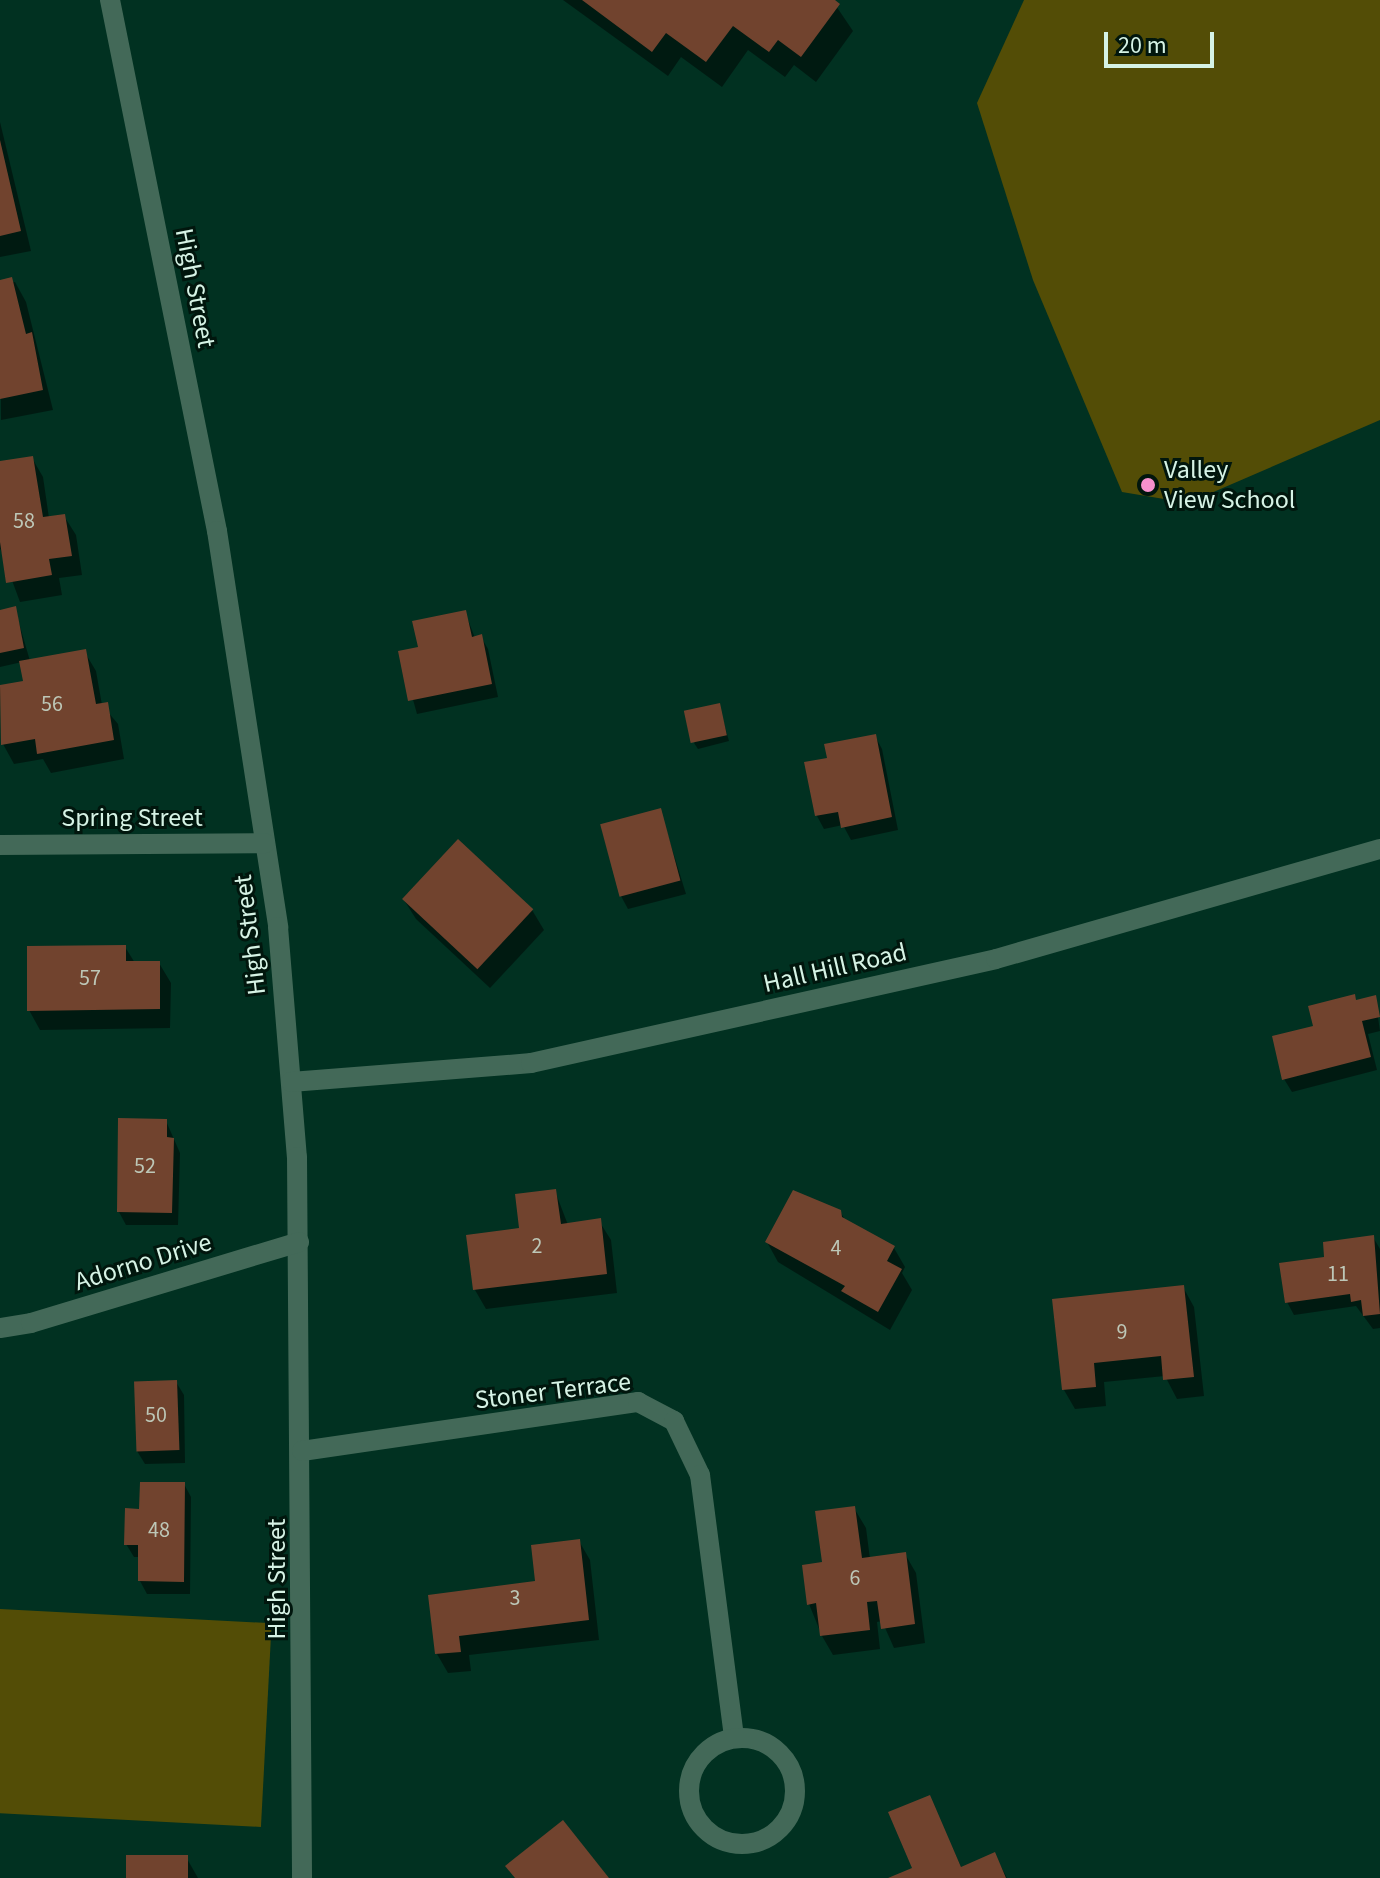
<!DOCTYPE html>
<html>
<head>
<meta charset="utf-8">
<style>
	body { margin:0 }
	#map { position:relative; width:1380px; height:1878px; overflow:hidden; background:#013121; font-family:"Source Sans 3",sans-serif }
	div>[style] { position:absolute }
	.green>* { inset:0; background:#534d06; transform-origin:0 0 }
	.shadow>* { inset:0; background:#0007 }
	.building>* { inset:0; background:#71432e; transform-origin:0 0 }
	.minor>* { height:20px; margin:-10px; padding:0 10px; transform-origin:10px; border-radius:10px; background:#436958 }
	.minor>.ring { margin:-10px; padding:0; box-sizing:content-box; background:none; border:20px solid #436958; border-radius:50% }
	.dots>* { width:22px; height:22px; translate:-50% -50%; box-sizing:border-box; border:4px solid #01160d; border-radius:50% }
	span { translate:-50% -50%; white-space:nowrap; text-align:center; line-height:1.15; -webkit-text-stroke:6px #01160d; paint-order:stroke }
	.number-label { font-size:22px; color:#bdc7b7 }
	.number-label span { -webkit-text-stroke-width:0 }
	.street-label { font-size:26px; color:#d6f3e5 }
	.poi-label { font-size:26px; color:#d6f3e5 }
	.left { translate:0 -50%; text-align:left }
	.scale { position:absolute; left:1104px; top:32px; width:110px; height:36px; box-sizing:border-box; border:4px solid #d6f3e5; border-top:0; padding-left:10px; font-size:24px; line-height:28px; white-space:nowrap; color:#d6f3e5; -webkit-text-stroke:6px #01160d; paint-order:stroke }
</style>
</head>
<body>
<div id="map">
	<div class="green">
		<div style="clip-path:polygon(1024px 0,1380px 0,1380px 420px,1188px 503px,1122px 492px,1033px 280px,977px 103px)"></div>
		<div style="left:0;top:1609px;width:272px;height:204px;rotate:3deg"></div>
	</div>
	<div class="shadow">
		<div style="clip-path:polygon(563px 0,832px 0,853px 31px,816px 82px,794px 65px,785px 77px,748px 50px,722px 87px,681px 57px,668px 76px)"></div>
		<div style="clip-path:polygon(0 122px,31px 251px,0 257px)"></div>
		<div style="clip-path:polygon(15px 282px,26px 302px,53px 410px,1px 420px,0 284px)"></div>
		<div style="clip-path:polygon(32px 458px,43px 477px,49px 518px,64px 516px,76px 535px,82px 575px,59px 578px,62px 595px,20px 602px,0 548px,0 463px)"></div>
		<div style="clip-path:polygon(15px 609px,30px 661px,84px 651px,96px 671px,102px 705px,118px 724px,124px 759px,51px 773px,43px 759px,14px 764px,3px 744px,0 687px,25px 683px,22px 662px,0 667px,0 612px)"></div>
		<div style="clip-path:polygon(465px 612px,475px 638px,481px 637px,488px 649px,498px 697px,417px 714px,400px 653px,420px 649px)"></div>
		<div style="clip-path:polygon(719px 706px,729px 741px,698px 749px,694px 743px)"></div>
		<div style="clip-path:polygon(875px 736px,882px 749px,898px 830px,851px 840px,843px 825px,824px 829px,817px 816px,829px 759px)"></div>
		<div style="clip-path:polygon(660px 810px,686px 894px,628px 909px,621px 896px)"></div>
		<div style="clip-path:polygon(404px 900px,532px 910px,544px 930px,490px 988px,416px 919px)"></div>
		<div style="clip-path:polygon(125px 947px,135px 963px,159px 963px,171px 983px,170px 1028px,40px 1030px,29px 1010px)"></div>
		<div style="clip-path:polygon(1375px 997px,1380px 1031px,1368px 1034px,1377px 1070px,1292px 1092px,1284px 1079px,1316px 1027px)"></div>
		<div style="clip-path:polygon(166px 1121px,180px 1153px,178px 1225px,126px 1225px,119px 1212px)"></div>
		<div style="clip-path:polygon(555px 1191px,568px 1225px,599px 1221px,611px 1240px,617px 1293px,486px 1309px,475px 1290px)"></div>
		<div style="clip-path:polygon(840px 1211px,846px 1222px,894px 1248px,905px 1267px,902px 1273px,912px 1290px,890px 1330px,778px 1262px,767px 1242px)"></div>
		<div style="clip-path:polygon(1373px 1237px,1380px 1249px,1380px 1328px,1373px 1329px,1356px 1306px,1294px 1315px,1287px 1302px,1327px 1259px)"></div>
		<div style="clip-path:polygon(1183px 1287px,1194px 1307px,1204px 1396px,1177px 1399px,1165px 1376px,1104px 1382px,1106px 1406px,1075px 1409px,1064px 1390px,1054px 1301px)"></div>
		<div style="clip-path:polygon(176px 1382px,184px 1395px,185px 1463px,145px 1464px,137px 1451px)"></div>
		<div style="clip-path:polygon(184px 1484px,191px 1497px,190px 1594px,147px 1594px,140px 1581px,140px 1557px,134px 1557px,126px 1544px,141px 1511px)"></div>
		<div style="clip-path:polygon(854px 1508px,866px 1528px,870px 1559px,905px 1554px,916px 1573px,925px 1643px,894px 1648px,882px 1621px,877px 1622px,880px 1649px,833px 1655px,822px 1636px,809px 1604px)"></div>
		<div style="clip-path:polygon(579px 1541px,590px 1560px,599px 1640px,469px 1655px,471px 1671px,448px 1673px,437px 1654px,430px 1596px,537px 1583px)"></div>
		<div style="clip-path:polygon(929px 1797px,962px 1869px,995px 1855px,1007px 1878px,894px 1878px,915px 1869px)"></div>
		<div style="clip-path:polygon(186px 1857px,198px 1878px,128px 1878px)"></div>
	</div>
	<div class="building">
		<div style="clip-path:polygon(582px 0,835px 0,840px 4px,801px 57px,778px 40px,769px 52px,733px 26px,706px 62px,666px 33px,652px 52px)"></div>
		<div style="clip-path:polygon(0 140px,21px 231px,0 236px)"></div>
		<div style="clip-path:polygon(12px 277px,26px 334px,32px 332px,43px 390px,0 399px,0 280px)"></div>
		<div style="clip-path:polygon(33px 456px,43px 517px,65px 514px,72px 556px,49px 559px,52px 575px,6px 583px,0 542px,0 461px)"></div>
		<div style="clip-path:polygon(16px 606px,24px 648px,0 653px,0 610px)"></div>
		<div style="clip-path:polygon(466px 610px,472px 637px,482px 634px,492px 684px,408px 701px,398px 651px,418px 647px,412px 621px)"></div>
		<div style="clip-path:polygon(86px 649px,96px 704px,108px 702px,114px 740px,37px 754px,35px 739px,1px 745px,0 685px,23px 681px,19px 661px)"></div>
		<div style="left:720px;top:703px;width:33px;height:37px;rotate:78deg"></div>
		<div style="clip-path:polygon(876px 734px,892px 817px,841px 828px,838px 812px,815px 816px,804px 762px,827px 758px,824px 744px)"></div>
		<div style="left:661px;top:808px;width:75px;height:63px;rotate:75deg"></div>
		<div style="left:458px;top:839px;width:103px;height:82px;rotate:43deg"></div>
		<div style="clip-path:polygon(126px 945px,126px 961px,160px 961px,160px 1009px,27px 1011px,27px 946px)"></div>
		<div style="clip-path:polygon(1355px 994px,1356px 1000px,1376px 995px,1380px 1017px,1362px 1021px,1371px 1057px,1282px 1080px,1272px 1036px,1313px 1026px,1308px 1006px)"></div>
		<div style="clip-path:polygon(118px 1118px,167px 1119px,167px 1137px,174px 1138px,172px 1213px,117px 1212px)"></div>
		<div style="clip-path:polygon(556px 1189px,561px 1224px,601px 1218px,607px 1274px,473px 1290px,466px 1235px,519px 1228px,515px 1194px)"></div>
		<div style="clip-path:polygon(793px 1190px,841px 1210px,842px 1217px,895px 1246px,887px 1261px,902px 1269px,878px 1312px,841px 1291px,845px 1286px,765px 1242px)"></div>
		<div style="clip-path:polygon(1374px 1235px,1380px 1314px,1363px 1316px,1361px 1300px,1351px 1302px,1350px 1294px,1285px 1303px,1279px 1263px,1324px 1257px,1323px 1242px)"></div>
		<div style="clip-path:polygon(1184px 1285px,1194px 1377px,1163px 1380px,1161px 1356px,1094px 1363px,1096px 1387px,1062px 1390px,1052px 1299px)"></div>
		<div style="left:177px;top:1380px;width:70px;height:43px;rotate:88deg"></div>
		<div style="clip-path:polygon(140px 1482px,185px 1482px,184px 1582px,138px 1581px,138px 1545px,124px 1545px,125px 1508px,139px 1509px)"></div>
		<div style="clip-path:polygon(855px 1506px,862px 1558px,906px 1552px,915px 1624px,881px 1629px,877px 1601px,867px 1602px,870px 1630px,820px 1636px,816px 1603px,807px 1605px,802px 1565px,822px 1562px,815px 1511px)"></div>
		<div style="clip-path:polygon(580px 1539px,589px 1620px,459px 1636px,461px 1652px,435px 1654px,428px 1595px,535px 1581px,531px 1545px)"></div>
		<div style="clip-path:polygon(930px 1795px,961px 1867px,995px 1852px,1006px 1878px,888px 1878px,912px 1868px,888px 1812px)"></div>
		<div style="clip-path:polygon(563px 1820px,609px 1878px,515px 1878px,505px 1866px)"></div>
		<div style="left:126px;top:1855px;width:62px;height:23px"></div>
	</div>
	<div class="minor">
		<div style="left:110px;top:0;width:542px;rotate:78.61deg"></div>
		<div style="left:217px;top:531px;width:401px;rotate:81.2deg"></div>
		<div style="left:278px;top:927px;width:231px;rotate:85.3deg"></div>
		<div style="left:297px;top:1157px;width:721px;rotate:89.6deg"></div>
		<div style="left:0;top:845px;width:265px;rotate:-0.4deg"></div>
		<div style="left:291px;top:1082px;width:241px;rotate:-4.5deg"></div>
		<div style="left:531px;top:1063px;width:476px;rotate:-12.6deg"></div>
		<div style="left:996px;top:959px;width:399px;rotate:-16deg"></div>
		<div style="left:0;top:1328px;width:31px;rotate:-9deg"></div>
		<div style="left:31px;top:1323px;width:280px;rotate:-16.8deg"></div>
		<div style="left:302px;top:1451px;width:340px;rotate:-8.3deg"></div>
		<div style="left:638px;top:1402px;width:41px;rotate:27.8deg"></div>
		<div style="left:674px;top:1421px;width:60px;rotate:64.3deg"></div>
		<div style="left:700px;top:1475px;width:265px;rotate:82.6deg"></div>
		<div class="ring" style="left:689px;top:1738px;width:86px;height:86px"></div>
	</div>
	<div class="dots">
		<div style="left:1148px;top:485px;background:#f790cd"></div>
	</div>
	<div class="number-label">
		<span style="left:24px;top:522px">58</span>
		<span style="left:52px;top:705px">56</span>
		<span style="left:90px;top:979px">57</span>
		<span style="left:145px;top:1167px">52</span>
		<span style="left:537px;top:1247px">2</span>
		<span style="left:836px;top:1249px">4</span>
		<span style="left:1338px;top:1275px">11</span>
		<span style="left:1122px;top:1333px">9</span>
		<span style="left:156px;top:1416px">50</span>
		<span style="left:159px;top:1531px">48</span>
		<span style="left:855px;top:1579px">6</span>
		<span style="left:515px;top:1599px">3</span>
	</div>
	<div class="street-label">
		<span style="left:195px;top:288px;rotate:79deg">High Street</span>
		<span style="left:132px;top:818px">Spring Street</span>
		<span style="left:250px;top:935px;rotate:-97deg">High Street</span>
		<span style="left:835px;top:968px;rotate:-13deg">Hall Hill Road</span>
		<span style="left:143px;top:1262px;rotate:-17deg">Adorno Drive</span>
		<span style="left:553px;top:1391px;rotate:-7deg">Stoner Terrace</span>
		<span style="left:277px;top:1579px;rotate:-90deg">High Street</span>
	</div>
	<div class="poi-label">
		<span class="left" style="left:1164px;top:485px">Valley<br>View School</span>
	</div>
	<div class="scale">20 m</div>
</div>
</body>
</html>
